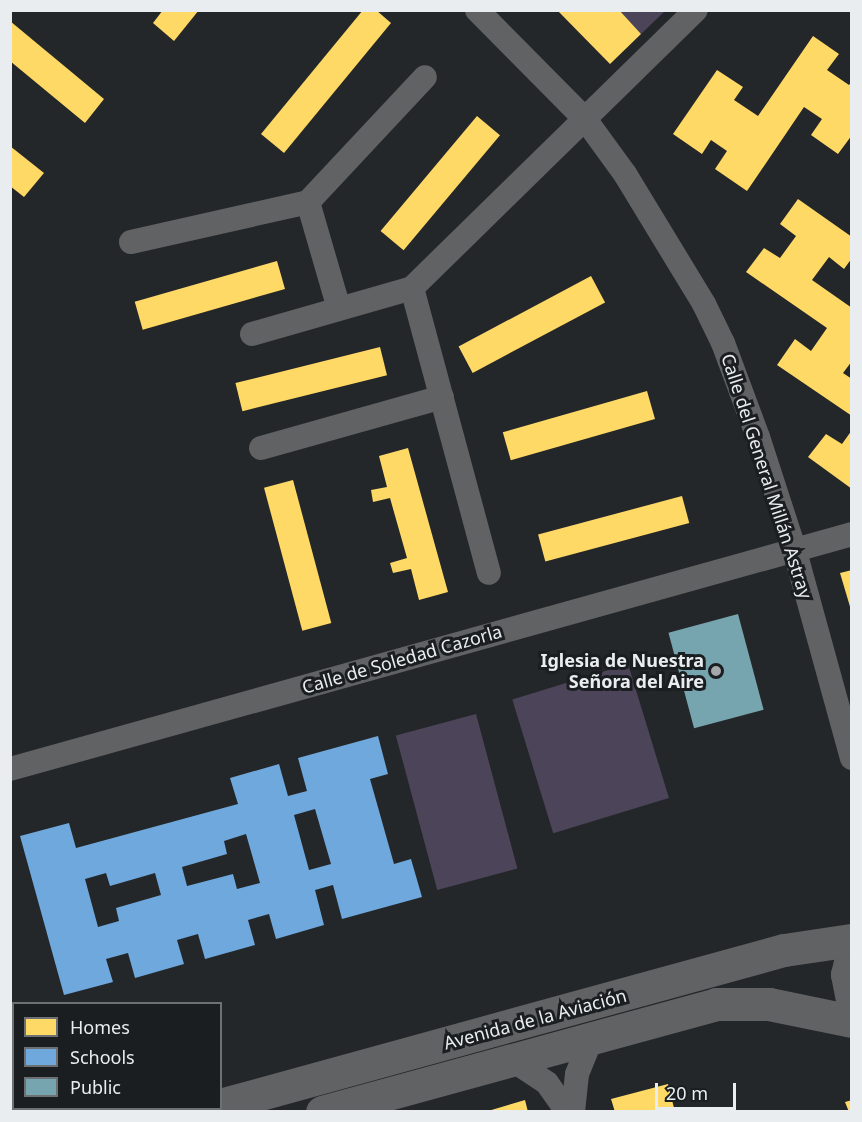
<!DOCTYPE html>
<html>
<head>
<meta charset="utf-8">
<style>
	body { margin:0 }
	#map { position:relative; width:862px; height:1122px; overflow:hidden; background:#242729; font-family:"Noto Sans",sans-serif }
	div>[style] { position:absolute }
	.green>* { inset:0; background:#4c4459; transform-origin:0 0 }
	.homes>* { inset:0; background:#ffd966; transform-origin:0 0 }
	.schools>* { inset:0; background:#6fa8dc }
	.public>* { inset:0; background:#76a5af; transform-origin:0 0 }
	.minor>* { height:24px; margin:-12px; padding:0 12px; transform-origin:12px; border-radius:12px; background:#606263 }
	.secondary>* { height:33px; margin:-16.5px; padding:0 16.5px; transform-origin:16.5px; border-radius:16.5px; background:#606263 }
	.dots>* { width:16px; height:16px; translate:-50% -50%; box-sizing:border-box; border:3px solid #1a1e20; border-radius:50% }
	span { translate:-50% -50%; white-space:nowrap; text-align:center; line-height:1.15; -webkit-text-stroke:6px #1a1e20; paint-order:stroke }
	.street-label { font-size:18px; color:#eaedef }
	.poi-label { font-size:18px; color:#eaedef; font-weight:700 }
	.right { translate:-100% -50%; text-align:right }
	.frame { position:absolute; inset:0; border:12px solid #eaedef; pointer-events:none }
	.legend { position:absolute; left:12px; top:1002px; width:210px; height:108px; box-sizing:border-box; background:#1a1e20; border:2px solid #6d7173; margin:0; padding:8px 10px; list-style:none; font-size:18px; color:#eaedef }
	.legend li { display:flex; align-items:center; gap:12px; height:30px }
	.legend b { width:30px; border:2px solid #6d7173 }
	.scale { position:absolute; left:655px; top:1083px; width:81px; height:27px; box-sizing:border-box; border:3px solid #eaedef; border-top:0; padding-left:8px; font-size:18px; line-height:21px; white-space:nowrap; color:#eaedef; -webkit-text-stroke:4px #1a1e20; paint-order:stroke }
</style>
</head>
<body>
<div id="map">
	<div class="green">
		<div style="clip-path:polygon(619px 11px,665px 11px,641px 34px)"></div>
		<div style="left:628px;top:664px;width:140px;height:121px;rotate:73deg"></div>
		<div style="left:476px;top:714px;width:160px;height:83px;rotate:75deg"></div>
	</div>
	<div class="homes">
		<div style="clip-path:polygon(163px 10px,199px 10px,174px 41px,153px 23px)"></div>
		<div style="clip-path:polygon(363px 10px,376px 10px,391px 23px,284px 153px,261px 134px)"></div>
		<div style="clip-path:polygon(557px 10px,619px 10px,641px 34px,610px 64px)"></div>
		<div style="clip-path:polygon(10px 21px,104px 99px,85px 123px,10px 61px)"></div>
		<div style="clip-path:polygon(813px 36px,839px 54px,827px 70px,849px 85px,852px 81px,852px 135px,838px 154px,811px 135px,822px 119px,804px 107px,747px 191px,715px 169px,727px 151px,711px 140px,702px 154px,673px 134px,717px 70px,743px 87px,734px 100px,758px 116px)"></div>
		<div style="left:477px;top:116px;width:30px;height:150px;rotate:40deg"></div>
		<div style="clip-path:polygon(10px 146px,44px 173px,24px 197px,10px 186px)"></div>
		<div style="clip-path:polygon(798px 199px,852px 237px,852px 258px,844px 269px,829px 257px,812px 280px,852px 308px,852px 361px,843px 373px,852px 379px,852px 416px,777px 365px,795px 339px,811px 351px,827px 328px,746px 272px,764px 248px,780px 258px,796px 236px,780px 224px)"></div>
		<div style="left:277px;top:261px;width:29px;height:148px;rotate:74deg"></div>
		<div style="left:591px;top:276px;width:30px;height:150px;rotate:62deg"></div>
		<div style="left:380px;top:347px;width:29px;height:149px;rotate:76deg"></div>
		<div style="left:647px;top:391px;width:29px;height:150px;rotate:74deg"></div>
		<div style="clip-path:polygon(852px 430px,852px 489px,808px 457px,826px 434px,842px 444px)"></div>
		<div style="clip-path:polygon(408px 448px,448px 592px,419px 600px,411px 569px,393px 573px,390px 563px,407px 558px,390px 498px,373px 502px,371px 490px,387px 487px,379px 456px)"></div>
		<div style="left:293px;top:480px;width:148px;height:30px;rotate:75deg"></div>
		<div style="left:682px;top:496px;width:28px;height:149px;rotate:75deg"></div>
		<div style="clip-path:polygon(852px 570px,852px 610px,851px 610px,840px 573px)"></div>
		<div style="clip-path:polygon(668px 1084px,675px 1112px,615px 1112px,611px 1099px)"></div>
		<div style="clip-path:polygon(525px 1100px,528px 1112px,488px 1112px,488px 1111px)"></div>
		<div style="clip-path:polygon(852px 1100px,852px 1112px,849px 1112px,845px 1102px)"></div>
	</div>
	<div class="schools">
		<div style="clip-path:polygon(evenodd,378px 736px,388px 774px,370px 779px,394px 864px,411px 859px,422px 897px,342px 919px,333px 885px,315px 890px,324px 925px,276px 939px,269px 914px,248px 920px,255px 945px,205px 959px,198px 934px,177px 940px,184px 964px,135px 978px,128px 953px,106px 959px,113px 982px,64px 995px,20px 836px,69px 823px,76px 848px,238px 804px,230px 778px,279px 764px,288px 796px,307px 791px,298px 758px,378px 736px,315px 809px,331px 864px,309px 870px,294px 815px,315px 809px,378px 736px,246px 834px,260px 883px,237px 889px,233px 874px,187px 886px,182px 867px,227px 854px,224px 841px,246px 834px,378px 736px,106px 873px,110px 886px,155px 873px,161px 895px,116px 908px,119px 921px,98px 927px,85px 879px,106px 873px)"></div>
	</div>
	<div class="public">
		<div style="left:738px;top:614px;width:99px;height:72px;rotate:75deg"></div>
	</div>
	<div class="minor">
		<div style="left:477px;top:10px;width:153px;rotate:45.3deg"></div>
		<div style="left:585px;top:119px;width:68px;rotate:54deg"></div>
		<div style="left:625px;top:174px;width:152px;rotate:58.7deg"></div>
		<div style="left:704px;top:304px;width:43px;rotate:64deg"></div>
		<div style="left:723px;top:343px;width:100px;rotate:69.6deg"></div>
		<div style="left:758px;top:437px;width:117px;rotate:72deg"></div>
		<div style="left:794px;top:548px;width:218px;rotate:74.6deg"></div>
		<div style="left:308px;top:202px;width:171px;rotate:-46.9deg"></div>
		<div style="left:131px;top:242px;width:181px;rotate:-12.7deg"></div>
		<div style="left:308px;top:202px;width:111px;rotate:73.8deg"></div>
		<div style="left:412px;top:288px;width:295px;rotate:74.9deg"></div>
		<div style="left:252px;top:334px;width:166px;rotate:-16deg"></div>
		<div style="left:412px;top:288px;width:397px;rotate:-44.4deg"></div>
		<div style="left:261px;top:448px;width:188px;rotate:-15.7deg"></div>
		<div style="left:10px;top:769px;width:874px;rotate:-15.59deg"></div>
		<div style="left:511px;top:1059px;width:43px;rotate:33.7deg"></div>
		<div style="left:547px;top:1083px;width:35px;rotate:55deg"></div>
		<div style="left:10px;top:1067px;width:7px;rotate:56deg"></div>
		<div style="left:40px;top:1108px;width:6px;rotate:45deg"></div>
		<div style="left:21px;top:1112px;width:4px;rotate:-76deg"></div>
		<div style="left:573px;top:1112px;width:38px;rotate:-84deg"></div>
		<div style="left:577px;top:1074px;width:40px;rotate:-68deg"></div>
	</div>
	<div class="secondary">
		<div style="left:852px;top:953px;width:22px;rotate:103deg"></div>
		<div style="left:847px;top:974px;width:25px;rotate:79deg"></div>
		<div style="left:220px;top:1105px;width:585px;rotate:-15.37deg"></div>
		<div style="left:784px;top:950px;width:69px;rotate:-8.4deg"></div>
		<div style="left:322px;top:1112px;width:409px;rotate:-15.3deg"></div>
		<div style="left:716px;top:1004px;width:53px"></div>
		<div style="left:769px;top:1004px;width:85px;rotate:11.6deg"></div>
	</div>
	<div class="dots">
		<div style="left:716px;top:671px;background:#a5a8aa"></div>
	</div>
	<div class="street-label">
		<span style="left:767px;top:476px;rotate:72deg">Calle del General Millán Astray</span>
		<span style="left:402px;top:659px;rotate:-16deg">Calle de Soledad Cazorla</span>
		<span style="left:535px;top:1019px;rotate:-15deg">Avenida de la Aviación</span>
	</div>
	<div class="poi-label">
		<span class="right" style="left:704px;top:671px">Iglesia de Nuestra<br>Señora del Aire</span>
	</div>
	<div class="frame"></div>
	<ul class="legend">
	<li><b style="height:16px;background:#ffd966"></b>Homes</li>
	<li><b style="height:16px;background:#6fa8dc"></b>Schools</li>
	<li><b style="height:16px;background:#76a5af"></b>Public</li>
	</ul>
	<div class="scale">20 m</div>
</div>
</body>
</html>
